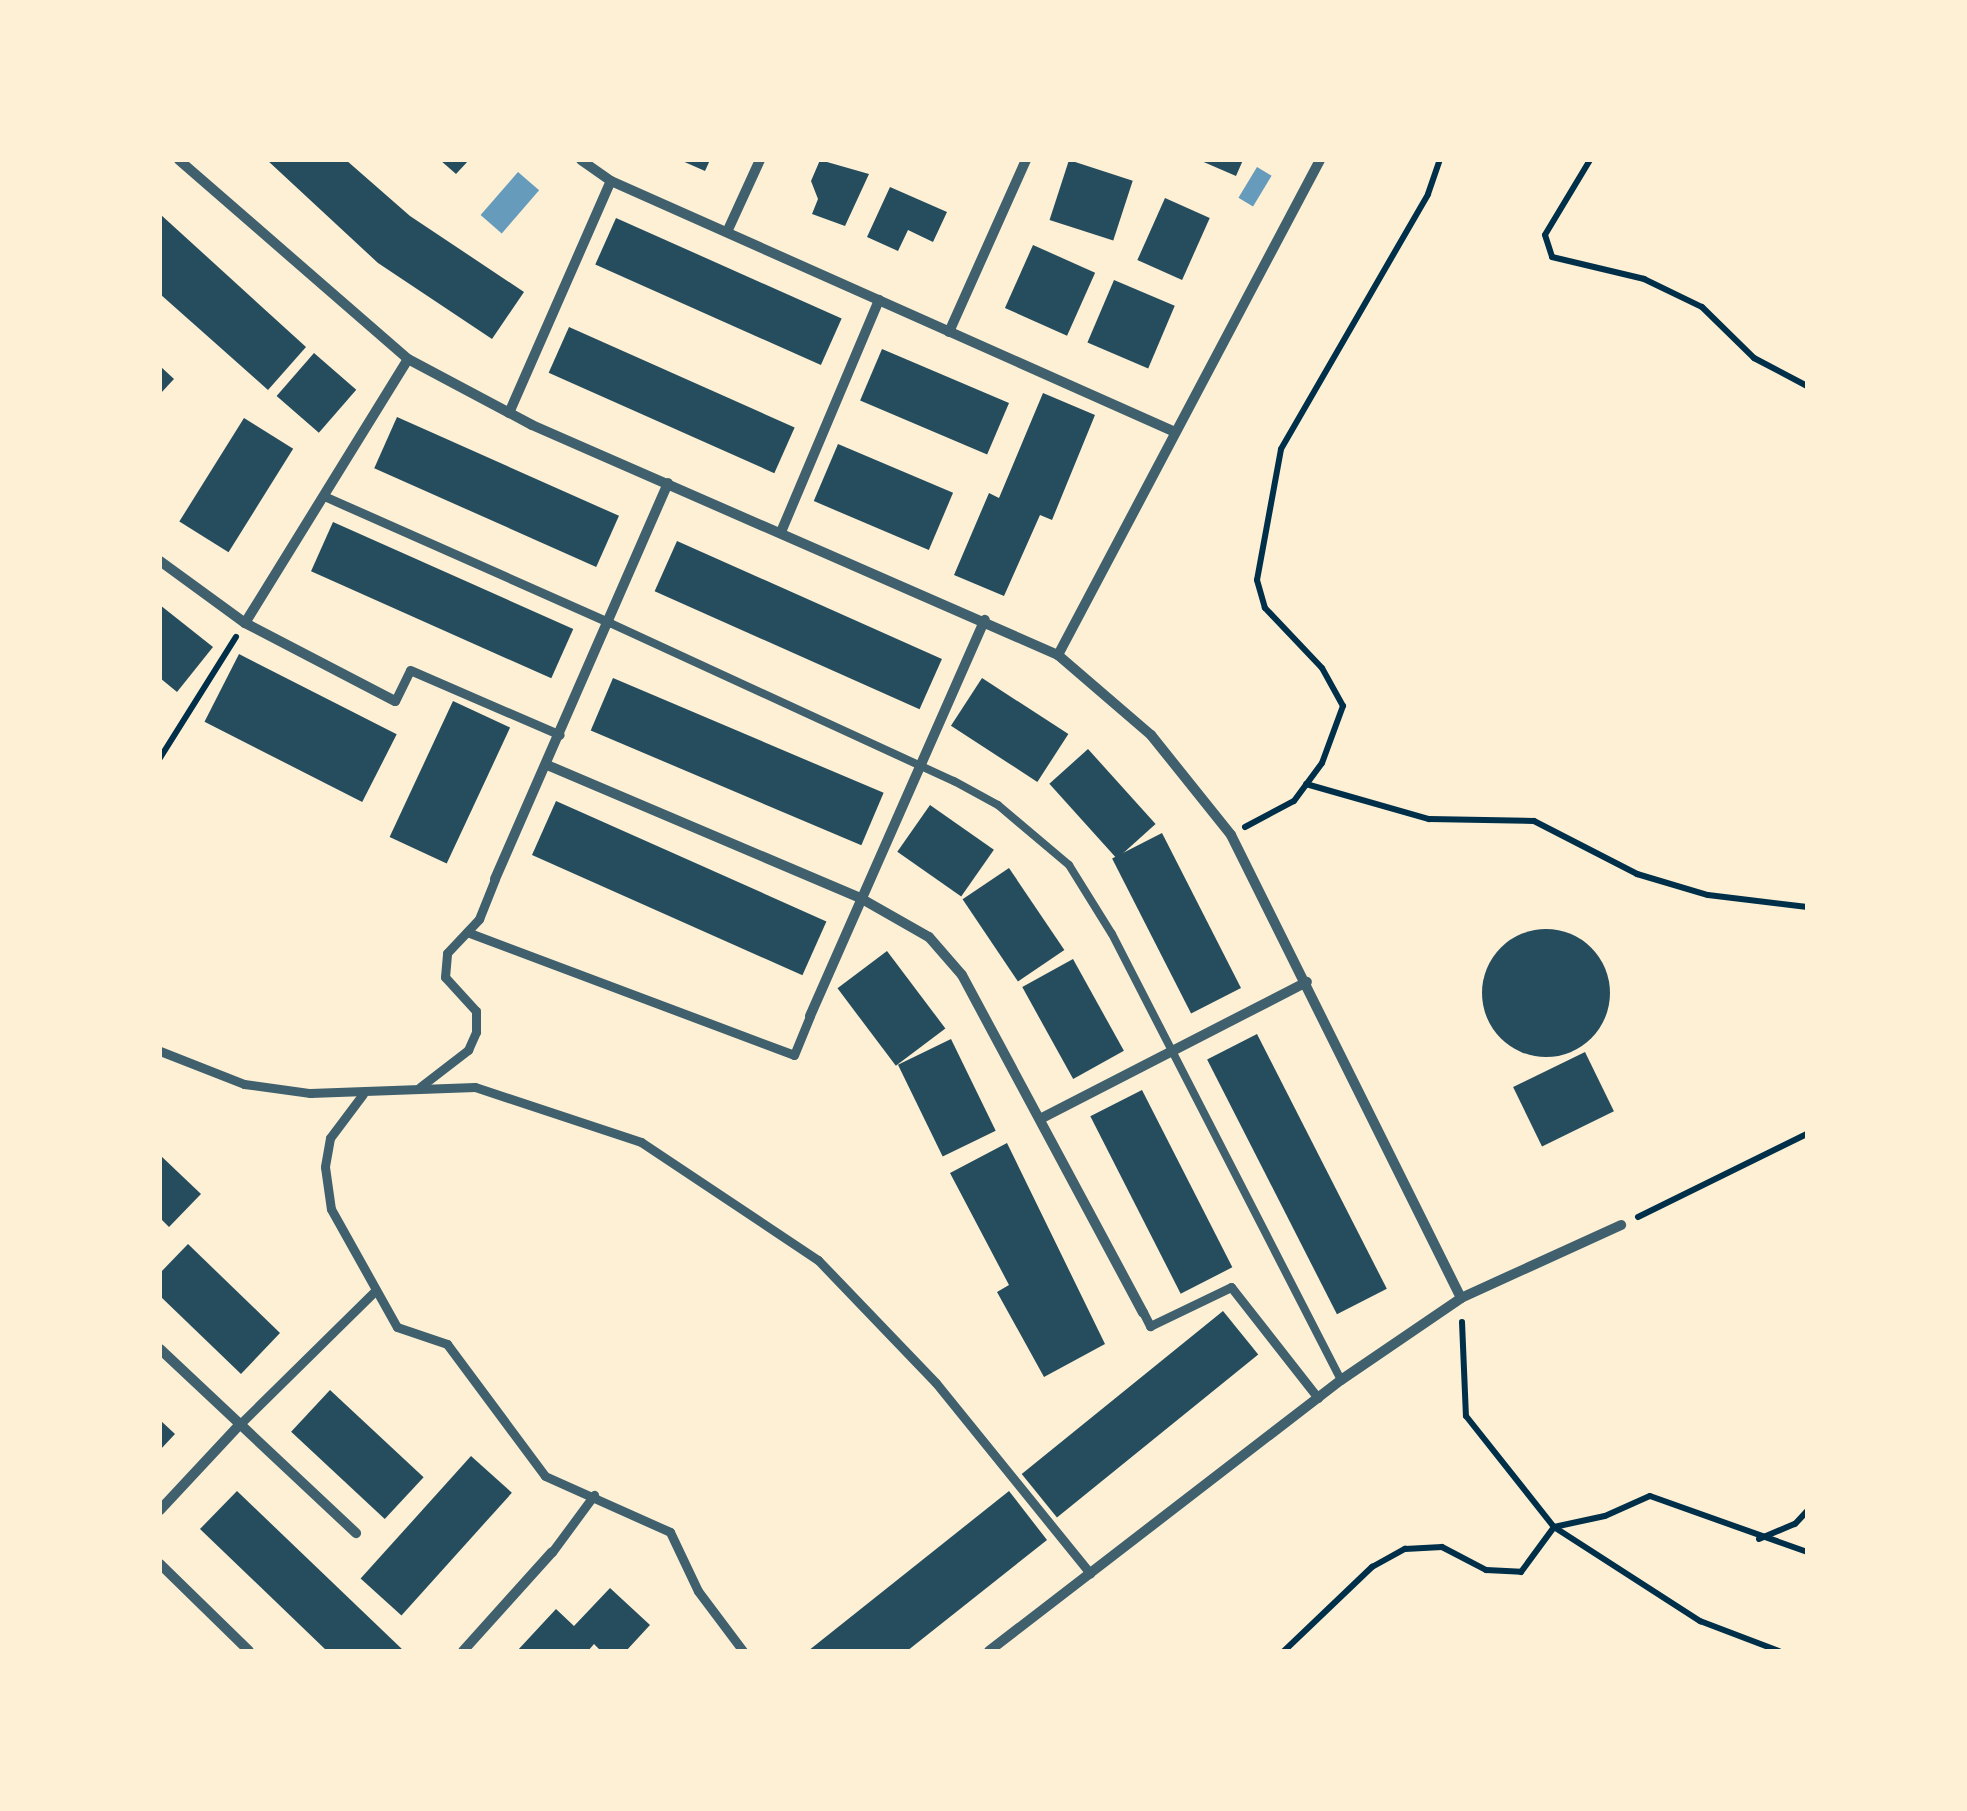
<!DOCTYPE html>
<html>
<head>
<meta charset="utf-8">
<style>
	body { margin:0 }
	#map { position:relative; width:1967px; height:1811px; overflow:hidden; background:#fdf0d5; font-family:Ubuntu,sans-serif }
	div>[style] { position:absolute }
	.water>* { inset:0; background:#669bbc; transform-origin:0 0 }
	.building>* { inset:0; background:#264d5e; transform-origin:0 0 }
	.round { border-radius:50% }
	.path>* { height:6px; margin:-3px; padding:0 3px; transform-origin:3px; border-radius:3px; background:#003049 }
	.service>* { height:8px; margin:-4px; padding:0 4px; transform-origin:4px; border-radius:4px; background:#3f606c }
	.pedestrian>* { height:9px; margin:-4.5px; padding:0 4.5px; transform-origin:4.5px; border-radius:4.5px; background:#3f606c }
	.minor>* { height:10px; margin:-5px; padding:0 5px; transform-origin:5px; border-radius:5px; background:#3f606c }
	span { translate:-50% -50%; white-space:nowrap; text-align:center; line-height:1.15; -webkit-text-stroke:10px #fdf0d5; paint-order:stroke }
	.frame { position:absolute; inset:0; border:162px solid #fdf0d5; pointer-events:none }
</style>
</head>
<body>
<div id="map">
	<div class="water">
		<div style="left:1257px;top:167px;width:17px;height:36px;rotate:31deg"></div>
		<div style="left:518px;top:172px;width:28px;height:57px;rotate:41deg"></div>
	</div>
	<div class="building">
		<div style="clip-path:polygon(267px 160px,346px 160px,410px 216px,524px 292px,492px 339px,378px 263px)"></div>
		<div style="clip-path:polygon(440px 160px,469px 160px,456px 174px)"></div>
		<div style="clip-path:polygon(680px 160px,710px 160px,705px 171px)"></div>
		<div style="clip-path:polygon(820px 160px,869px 174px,845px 226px,812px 214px,818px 199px,811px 181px)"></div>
		<div style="left:1069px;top:160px;width:67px;height:63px;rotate:18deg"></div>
		<div style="clip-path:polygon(1199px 160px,1243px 160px,1236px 176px)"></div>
		<div style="clip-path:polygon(890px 187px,947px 212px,933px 242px,908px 230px,898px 251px,867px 237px)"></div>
		<div style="left:1165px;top:198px;width:49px;height:68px;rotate:24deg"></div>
		<div style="clip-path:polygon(160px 214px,306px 347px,268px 390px,160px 294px)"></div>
		<div style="left:616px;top:218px;width:247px;height:51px;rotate:24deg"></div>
		<div style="left:1033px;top:245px;width:68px;height:69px;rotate:24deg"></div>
		<div style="left:1114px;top:280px;width:66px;height:68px;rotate:23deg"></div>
		<div style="left:569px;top:327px;width:247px;height:50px;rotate:24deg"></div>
		<div style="left:882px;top:349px;width:138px;height:56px;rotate:23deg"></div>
		<div style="left:314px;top:353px;width:56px;height:57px;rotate:41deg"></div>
		<div style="clip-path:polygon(160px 366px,174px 379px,160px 394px)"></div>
		<div style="clip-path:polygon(1043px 393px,1095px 415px,1052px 520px,1040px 515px,1004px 596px,954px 575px,989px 493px,999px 498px)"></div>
		<div style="left:397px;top:417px;width:243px;height:56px;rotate:24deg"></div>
		<div style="left:244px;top:418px;width:58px;height:122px;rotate:32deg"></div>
		<div style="left:838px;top:444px;width:125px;height:62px;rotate:23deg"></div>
		<div style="left:333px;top:522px;width:263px;height:54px;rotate:24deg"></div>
		<div style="left:677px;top:541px;width:290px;height:55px;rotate:24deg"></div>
		<div style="clip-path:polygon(160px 605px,213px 647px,177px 692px,160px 678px)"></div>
		<div style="left:239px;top:654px;width:177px;height:76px;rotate:27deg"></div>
		<div style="left:613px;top:678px;width:294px;height:57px;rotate:23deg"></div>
		<div style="left:982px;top:678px;width:103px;height:57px;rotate:33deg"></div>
		<div style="left:453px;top:701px;width:63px;height:150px;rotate:25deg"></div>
		<div style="left:1088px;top:749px;width:101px;height:52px;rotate:48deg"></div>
		<div style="left:556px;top:801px;width:296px;height:59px;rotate:24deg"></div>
		<div style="left:930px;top:805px;width:78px;height:57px;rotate:35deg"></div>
		<div style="left:1162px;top:833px;width:174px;height:56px;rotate:63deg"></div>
		<div style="left:1009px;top:868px;width:99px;height:56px;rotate:56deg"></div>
		<div class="round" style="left:1482px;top:929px;width:128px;height:128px"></div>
		<div style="left:887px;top:951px;width:97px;height:62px;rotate:53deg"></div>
		<div style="left:1073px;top:959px;width:105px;height:58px;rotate:61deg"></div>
		<div style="left:1257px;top:1034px;width:286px;height:56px;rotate:63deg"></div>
		<div style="left:951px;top:1039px;width:102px;height:59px;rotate:64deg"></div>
		<div style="left:1585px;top:1052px;width:66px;height:80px;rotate:64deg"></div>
		<div style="left:1142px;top:1090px;width:199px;height:58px;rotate:63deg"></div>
		<div style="clip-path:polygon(1007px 1143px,1105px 1344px,1044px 1377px,997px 1292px,1009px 1285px,950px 1173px)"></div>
		<div style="clip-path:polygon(160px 1155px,201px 1194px,169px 1227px,160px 1218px)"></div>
		<div style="clip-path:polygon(188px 1244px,280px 1333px,241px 1374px,160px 1296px,160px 1273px)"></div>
		<div style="left:1223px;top:1311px;width:56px;height:259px;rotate:51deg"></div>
		<div style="left:330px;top:1390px;width:128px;height:57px;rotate:43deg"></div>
		<div style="clip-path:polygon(160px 1420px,175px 1434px,160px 1450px)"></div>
		<div style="left:471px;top:1456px;width:55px;height:165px;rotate:42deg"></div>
		<div style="clip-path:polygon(237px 1491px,404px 1651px,327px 1651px,200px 1529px)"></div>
		<div style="clip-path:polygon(1009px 1491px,1047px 1540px,907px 1651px,808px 1651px)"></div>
		<div style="clip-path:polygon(610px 1588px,650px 1625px,626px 1651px,601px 1651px,594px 1644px,588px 1651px,517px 1651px,556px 1609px,574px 1626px)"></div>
	</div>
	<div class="path">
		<div style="left:1590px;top:160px;width:87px;rotate:121deg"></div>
		<div style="left:1545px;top:235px;width:23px;rotate:72deg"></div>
		<div style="left:1552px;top:257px;width:95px;rotate:13.4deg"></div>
		<div style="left:1644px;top:279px;width:64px;rotate:25.8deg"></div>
		<div style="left:1702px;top:307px;width:73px;rotate:44.4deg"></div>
		<div style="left:1754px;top:358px;width:60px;rotate:27.8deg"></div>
		<div style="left:160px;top:758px;width:143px;rotate:-57.9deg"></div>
		<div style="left:1306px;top:784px;width:128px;rotate:15.9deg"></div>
		<div style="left:1429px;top:819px;width:105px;rotate:1.1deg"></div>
		<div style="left:1534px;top:821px;width:116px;rotate:27.2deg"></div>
		<div style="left:1637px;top:874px;width:74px;rotate:16.5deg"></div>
		<div style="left:1708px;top:895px;width:100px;rotate:6.9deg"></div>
		<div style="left:1245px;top:827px;width:55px;rotate:-28deg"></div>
		<div style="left:1294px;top:801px;width:47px;rotate:-53.6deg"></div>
		<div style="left:1322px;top:763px;width:61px;rotate:-69.8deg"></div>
		<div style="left:1343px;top:706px;width:43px;rotate:-118.9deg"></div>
		<div style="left:1322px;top:668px;width:83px;rotate:-133.5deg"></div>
		<div style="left:1265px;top:608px;width:29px;rotate:-106deg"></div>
		<div style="left:1257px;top:580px;width:133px;rotate:-79.6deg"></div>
		<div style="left:1281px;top:449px;width:294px;rotate:-60deg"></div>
		<div style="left:1428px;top:194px;width:36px;rotate:-71deg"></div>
		<div style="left:1638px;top:1217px;width:188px;rotate:-26.2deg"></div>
		<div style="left:1462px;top:1322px;width:94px;rotate:87.6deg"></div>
		<div style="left:1466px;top:1416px;width:142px;rotate:51.6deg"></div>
		<div style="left:1554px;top:1527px;width:174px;rotate:32.8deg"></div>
		<div style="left:1700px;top:1621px;width:85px;rotate:20.8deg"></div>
		<div style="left:1759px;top:1539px;width:39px;rotate:-23deg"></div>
		<div style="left:1795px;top:1524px;width:18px;rotate:-47deg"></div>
		<div style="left:1284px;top:1651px;width:122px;rotate:-43.7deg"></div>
		<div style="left:1372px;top:1567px;width:38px;rotate:-29deg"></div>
		<div style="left:1405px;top:1549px;width:37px;rotate:-3deg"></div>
		<div style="left:1442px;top:1547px;width:50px;rotate:27.6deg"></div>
		<div style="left:1486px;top:1570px;width:35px;rotate:3deg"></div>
		<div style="left:1521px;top:1572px;width:56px;rotate:-53.7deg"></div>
		<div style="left:1554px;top:1527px;width:52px;rotate:-12.2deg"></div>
		<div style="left:1605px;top:1516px;width:49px;rotate:-24deg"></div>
		<div style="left:1650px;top:1496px;width:167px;rotate:19.6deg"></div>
	</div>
	<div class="service">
		<div style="left:610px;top:623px;width:379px;rotate:24.7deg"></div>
		<div style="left:954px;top:781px;width:50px;rotate:28.6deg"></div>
		<div style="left:998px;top:805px;width:93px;rotate:40.2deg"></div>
		<div style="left:1069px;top:865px;width:81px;rotate:58.1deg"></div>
		<div style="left:1112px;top:934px;width:501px;rotate:62.82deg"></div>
	</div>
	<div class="pedestrian">
		<div style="left:324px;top:496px;width:313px;rotate:23.9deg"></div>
		<div style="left:395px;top:701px;width:34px;rotate:-64deg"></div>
		<div style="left:410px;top:670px;width:163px;rotate:23.4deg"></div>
		<div style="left:467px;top:932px;width:349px;rotate:20.6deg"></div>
		<div style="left:794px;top:1055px;width:42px;rotate:-67.7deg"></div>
		<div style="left:160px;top:1051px;width:90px;rotate:21.4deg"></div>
		<div style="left:244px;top:1084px;width:67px;rotate:7.8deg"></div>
		<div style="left:310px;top:1093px;width:165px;rotate:-2.1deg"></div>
		<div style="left:475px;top:1087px;width:175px;rotate:18.3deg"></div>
		<div style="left:641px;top:1142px;width:213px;rotate:33.7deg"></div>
		<div style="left:818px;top:1260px;width:170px;rotate:46.2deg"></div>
		<div style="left:936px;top:1383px;width:245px;rotate:51deg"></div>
		<div style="left:420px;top:1087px;width:61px;rotate:-37.6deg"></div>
		<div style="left:468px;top:1050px;width:20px;rotate:-66deg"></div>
		<div style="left:476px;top:1032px;width:21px;rotate:-90deg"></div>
		<div style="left:476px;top:1011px;width:46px;rotate:-132.4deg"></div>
		<div style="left:445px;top:977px;width:24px;rotate:-85deg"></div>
		<div style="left:447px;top:953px;width:47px;rotate:-46.7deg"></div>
		<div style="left:479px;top:919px;width:43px;rotate:-68.2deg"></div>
		<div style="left:363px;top:1094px;width:55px;rotate:126.9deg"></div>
		<div style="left:330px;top:1138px;width:29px;rotate:100deg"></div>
		<div style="left:325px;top:1167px;width:42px;rotate:81.9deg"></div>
		<div style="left:331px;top:1209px;width:135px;rotate:60.8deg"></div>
		<div style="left:397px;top:1327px;width:53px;rotate:18.8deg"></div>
		<div style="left:447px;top:1344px;width:164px;rotate:53.4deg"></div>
		<div style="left:545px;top:1476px;width:137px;rotate:24.1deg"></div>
		<div style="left:670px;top:1532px;width:65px;rotate:64.6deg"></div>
		<div style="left:698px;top:1591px;width:75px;rotate:53.1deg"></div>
		<div style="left:1143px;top:1312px;width:16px;rotate:63deg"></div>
		<div style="left:1150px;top:1326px;width:90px;rotate:-25.7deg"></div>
		<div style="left:1231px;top:1287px;width:141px;rotate:51.9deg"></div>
		<div style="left:241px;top:1423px;width:187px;rotate:-44.6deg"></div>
		<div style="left:552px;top:1552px;width:71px;rotate:-53.6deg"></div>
	</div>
	<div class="minor">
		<div style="left:179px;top:160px;width:303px;rotate:41deg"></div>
		<div style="left:408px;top:359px;width:140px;rotate:28deg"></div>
		<div style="left:532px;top:425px;width:574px;rotate:23.62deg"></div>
		<div style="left:1058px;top:655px;width:123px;rotate:40.7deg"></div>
		<div style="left:1151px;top:735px;width:128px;rotate:51.3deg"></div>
		<div style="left:1231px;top:835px;width:517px;rotate:63.58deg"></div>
		<div style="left:1461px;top:1298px;width:176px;rotate:-24.5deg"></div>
		<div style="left:581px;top:160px;width:37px;rotate:35deg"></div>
		<div style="left:611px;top:181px;width:617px;rotate:23.99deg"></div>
		<div style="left:727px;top:232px;width:79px;rotate:-65.4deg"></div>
		<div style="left:949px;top:332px;width:188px;rotate:-65.9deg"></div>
		<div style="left:509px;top:413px;width:253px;rotate:-66.3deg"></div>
		<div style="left:781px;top:532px;width:252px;rotate:-67.1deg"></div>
		<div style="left:160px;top:561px;width:105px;rotate:36.1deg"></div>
		<div style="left:245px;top:623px;width:169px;rotate:27.5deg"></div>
		<div style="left:245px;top:623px;width:310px;rotate:-58.3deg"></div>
		<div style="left:1058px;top:655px;width:560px;rotate:-62.11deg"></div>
		<div style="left:547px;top:765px;width:342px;rotate:23deg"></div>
		<div style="left:862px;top:899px;width:77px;rotate:29.6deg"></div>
		<div style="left:929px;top:937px;width:50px;rotate:49deg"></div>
		<div style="left:962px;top:975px;width:383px;rotate:61.8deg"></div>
		<div style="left:495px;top:879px;width:432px;rotate:-66.4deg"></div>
		<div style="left:810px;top:1016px;width:433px;rotate:-66.2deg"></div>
		<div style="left:1040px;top:1119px;width:300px;rotate:-27.2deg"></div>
		<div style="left:160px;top:1349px;width:269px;rotate:43.2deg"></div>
		<div style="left:160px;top:1510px;width:119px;rotate:-47deg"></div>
		<div style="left:160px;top:1564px;width:124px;rotate:44.3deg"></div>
		<div style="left:463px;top:1651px;width:133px;rotate:-48deg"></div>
		<div style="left:989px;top:1651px;width:444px;rotate:-37.6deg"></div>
		<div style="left:1341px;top:1380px;width:145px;rotate:-34.3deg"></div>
	</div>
	<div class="frame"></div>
</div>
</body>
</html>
